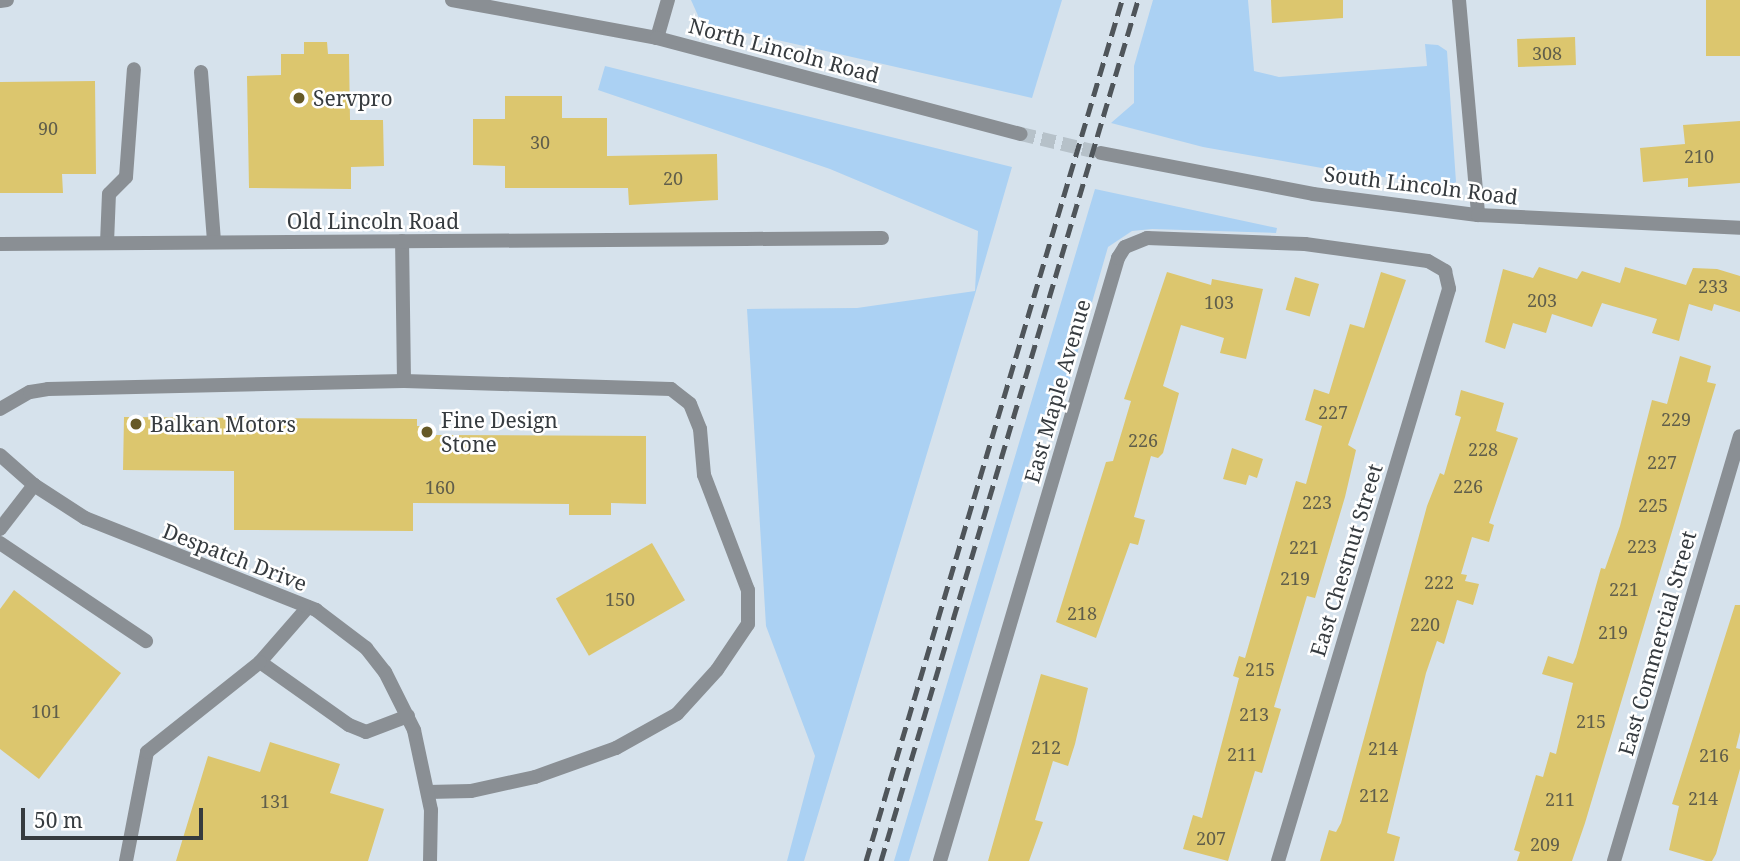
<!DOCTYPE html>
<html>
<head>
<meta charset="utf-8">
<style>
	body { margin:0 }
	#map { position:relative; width:1740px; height:861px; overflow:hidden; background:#d6e2ec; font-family:"Noto Serif",serif }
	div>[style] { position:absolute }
	.green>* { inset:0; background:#abd1f3 }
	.building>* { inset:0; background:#dcc66e; transform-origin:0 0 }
	.tertiary-tunnel>* { height:14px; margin-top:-7px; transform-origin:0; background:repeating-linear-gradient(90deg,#b6c1c9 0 14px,transparent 0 21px) }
	.service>* { height:14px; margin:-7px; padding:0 7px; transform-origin:7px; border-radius:7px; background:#8a8f94 }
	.minor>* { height:14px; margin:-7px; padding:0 7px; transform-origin:7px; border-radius:7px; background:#8a8f94 }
	.tertiary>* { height:14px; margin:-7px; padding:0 7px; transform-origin:7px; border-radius:7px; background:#8a8f94 }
	.rail>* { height:5px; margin-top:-2.5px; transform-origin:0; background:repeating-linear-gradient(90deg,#4f555a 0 14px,transparent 0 21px) }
	.dots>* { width:19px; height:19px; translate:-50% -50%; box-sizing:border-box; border:4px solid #fff; border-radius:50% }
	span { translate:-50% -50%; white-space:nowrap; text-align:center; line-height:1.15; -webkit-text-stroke:5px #fff; paint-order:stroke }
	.number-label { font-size:18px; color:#605e4b }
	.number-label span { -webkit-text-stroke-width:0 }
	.street-label { font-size:21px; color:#363b3f }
	.poi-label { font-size:21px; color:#363b3f }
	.left { translate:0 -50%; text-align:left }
	.scale { position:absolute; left:21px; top:808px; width:182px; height:32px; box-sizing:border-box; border:4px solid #363b3f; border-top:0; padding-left:9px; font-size:21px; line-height:24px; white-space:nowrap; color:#363b3f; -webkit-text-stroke:5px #fff; paint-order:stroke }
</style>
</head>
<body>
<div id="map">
	<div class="green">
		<div style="clip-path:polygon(691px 0,1062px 0,1032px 98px,711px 25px,700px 20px)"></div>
		<div style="clip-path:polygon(1153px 0,1248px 0,1254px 71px,1279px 77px,1427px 66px,1425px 44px,1438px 45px,1447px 51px,1456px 182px,1448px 186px,1333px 170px,1203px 147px,1111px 123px,1134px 103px,1134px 66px)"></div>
		<div style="clip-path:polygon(605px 66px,1012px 167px,976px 291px,804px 861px,787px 861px,815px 756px,766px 626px,747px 309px,857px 308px,975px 291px,978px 231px,830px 169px,598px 90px)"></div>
		<div style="clip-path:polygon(1095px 189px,1277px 228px,1276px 233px,1152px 229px,1132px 231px,1108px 247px,1057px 423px,1042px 420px,909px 861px,894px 861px)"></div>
	</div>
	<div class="building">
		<div style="clip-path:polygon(1271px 0,1343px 0,1343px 18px,1272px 23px)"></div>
		<div style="left:1706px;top:0;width:34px;height:56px"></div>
		<div style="left:1575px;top:37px;width:28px;height:58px;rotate:88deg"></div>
		<div style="clip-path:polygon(304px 42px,327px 42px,328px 54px,349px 54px,350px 120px,383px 120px,384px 166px,351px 167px,351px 189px,249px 188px,247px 76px,281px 75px,281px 54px,304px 54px)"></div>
		<div style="clip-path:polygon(95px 81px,96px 174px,62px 174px,63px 193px,0 193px,0 82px)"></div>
		<div style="clip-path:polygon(505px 96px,562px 96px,562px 118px,607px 118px,607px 156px,717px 154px,718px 200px,629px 205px,628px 188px,505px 188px,505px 166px,473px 165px,473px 119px,505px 119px)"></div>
		<div style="clip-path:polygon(1740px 121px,1740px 183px,1688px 187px,1688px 178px,1643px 182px,1640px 148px,1685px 144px,1683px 125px)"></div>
		<div style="clip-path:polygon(1539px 267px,1577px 279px,1582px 271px,1620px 283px,1625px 267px,1686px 285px,1693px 268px,1717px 269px,1740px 276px,1740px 312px,1714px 304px,1712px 311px,1689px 304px,1679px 341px,1652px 333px,1657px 319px,1602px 303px,1592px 327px,1552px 314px,1546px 333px,1513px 323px,1505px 349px,1485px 342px,1503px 269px,1533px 278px)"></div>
		<div style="clip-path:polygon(1167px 272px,1211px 285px,1212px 279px,1263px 289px,1246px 359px,1220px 353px,1224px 338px,1181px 325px,1163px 386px,1179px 393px,1163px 453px,1158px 458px,1151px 456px,1134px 517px,1145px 520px,1138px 545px,1130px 543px,1096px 638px,1056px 622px,1106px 462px,1113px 461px,1131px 401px,1124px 399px)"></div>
		<div style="clip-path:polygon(1381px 272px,1406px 280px,1348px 445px,1356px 450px,1345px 497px,1315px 598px,1307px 596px,1274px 707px,1281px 709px,1262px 773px,1255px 771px,1228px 861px,1183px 849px,1193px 815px,1202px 818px,1239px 678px,1233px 676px,1239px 656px,1245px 658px,1296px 481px,1306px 484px,1322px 426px,1305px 420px,1314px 389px,1329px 394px,1350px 324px,1364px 328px)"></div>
		<div style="left:1295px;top:277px;width:25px;height:34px;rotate:16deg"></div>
		<div style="clip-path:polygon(1680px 356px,1711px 366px,1707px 382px,1716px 384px,1585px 823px,1572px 861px,1517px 861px,1520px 852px,1514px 850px,1536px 775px,1543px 777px,1550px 752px,1556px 754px,1573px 683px,1542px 674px,1548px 656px,1573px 664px,1576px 657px,1601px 568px,1605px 569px,1620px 526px,1652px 400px,1667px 404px)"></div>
		<div style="clip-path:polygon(1461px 390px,1504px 403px,1496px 431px,1518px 438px,1489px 523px,1494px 525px,1489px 542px,1472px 537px,1461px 574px,1467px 575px,1465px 581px,1479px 584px,1473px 605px,1457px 600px,1444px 644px,1437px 641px,1426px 673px,1387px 833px,1400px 837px,1394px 861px,1320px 861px,1329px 830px,1336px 832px,1341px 823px,1427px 506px,1440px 473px,1444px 475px,1461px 417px,1455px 415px)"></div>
		<div style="clip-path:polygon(124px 417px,417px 419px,417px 426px,434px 426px,434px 435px,646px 436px,646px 504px,611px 503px,611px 515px,569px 515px,569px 504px,413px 503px,413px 531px,234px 530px,234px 471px,123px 470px)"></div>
		<div style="clip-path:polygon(1232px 448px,1263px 459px,1257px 478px,1249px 475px,1246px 485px,1223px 479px)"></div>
		<div style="left:652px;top:543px;width:66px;height:111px;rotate:60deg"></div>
		<div style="clip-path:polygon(14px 590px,121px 673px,39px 779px,0 749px,0 609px)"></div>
		<div style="clip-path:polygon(1735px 605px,1740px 605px,1740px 732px,1736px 748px,1740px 749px,1740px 769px,1716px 854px,1712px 861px,1706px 861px,1669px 850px,1679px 806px,1672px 804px)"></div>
		<div style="clip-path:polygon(1041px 674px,1088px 688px,1075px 744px,1068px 766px,1053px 761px,1035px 820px,1043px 822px,1029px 861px,988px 861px)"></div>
		<div style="clip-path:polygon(270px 742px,340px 764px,330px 793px,384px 809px,368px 861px,176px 861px,208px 756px,260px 772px)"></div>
	</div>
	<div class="tertiary-tunnel">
		<div style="left:1021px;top:134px;width:82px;rotate:13.4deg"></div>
	</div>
	<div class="service">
		<div style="left:201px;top:72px;width:170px;rotate:85.6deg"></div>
		<div style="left:745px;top:239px;width:137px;rotate:-0.4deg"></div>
		<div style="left:107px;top:243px;width:49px;rotate:-87.7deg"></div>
		<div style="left:109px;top:194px;width:24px;rotate:-45deg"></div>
		<div style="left:126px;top:177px;width:108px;rotate:-85.8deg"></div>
		<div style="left:404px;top:381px;width:267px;rotate:1.7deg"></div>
		<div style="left:671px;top:389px;width:24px;rotate:38deg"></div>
		<div style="left:690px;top:404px;width:27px;rotate:68deg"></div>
		<div style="left:700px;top:429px;width:46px;rotate:85deg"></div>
		<div style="left:704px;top:475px;width:123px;rotate:69.1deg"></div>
		<div style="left:748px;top:590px;width:34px;rotate:90deg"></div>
		<div style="left:748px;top:624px;width:55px;rotate:124deg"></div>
		<div style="left:717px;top:670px;width:59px;rotate:132.3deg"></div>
		<div style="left:677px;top:714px;width:70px;rotate:150.9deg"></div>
		<div style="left:616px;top:748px;width:86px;rotate:160.3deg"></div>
		<div style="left:535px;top:777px;width:66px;rotate:167.7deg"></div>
		<div style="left:471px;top:791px;width:43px;rotate:178.7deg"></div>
		<div style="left:0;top:409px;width:34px;rotate:-30deg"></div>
		<div style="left:30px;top:392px;width:18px;rotate:-9deg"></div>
		<div style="left:48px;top:389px;width:356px;rotate:-1.3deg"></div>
		<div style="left:404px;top:381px;width:140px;rotate:-90.8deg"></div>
		<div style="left:0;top:543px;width:176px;rotate:33.9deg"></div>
		<div style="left:308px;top:607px;width:73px;rotate:131.1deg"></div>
		<div style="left:260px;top:662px;width:109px;rotate:35.3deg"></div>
		<div style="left:349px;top:725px;width:18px;rotate:22deg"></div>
		<div style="left:366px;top:732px;width:45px;rotate:-20.9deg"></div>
		<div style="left:126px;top:861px;width:111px;rotate:-79.1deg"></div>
		<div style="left:147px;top:752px;width:144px;rotate:-38.5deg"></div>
	</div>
	<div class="minor">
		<div style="left:1459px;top:0;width:216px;rotate:84.9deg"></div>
		<div style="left:657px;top:38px;width:40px;rotate:-74deg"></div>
		<div style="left:0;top:244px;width:745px;rotate:-0.38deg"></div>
		<div style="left:0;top:455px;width:45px;rotate:41.4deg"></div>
		<div style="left:34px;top:485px;width:61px;rotate:32.9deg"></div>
		<div style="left:85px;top:518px;width:249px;rotate:21.7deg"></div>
		<div style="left:316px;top:610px;width:63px;rotate:37.2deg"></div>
		<div style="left:366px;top:648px;width:31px;rotate:52deg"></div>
		<div style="left:385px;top:672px;width:65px;rotate:63.4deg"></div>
		<div style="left:414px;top:730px;width:82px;rotate:78deg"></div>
		<div style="left:431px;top:810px;width:51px;rotate:91.1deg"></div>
		<div style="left:0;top:529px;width:56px;rotate:-52.3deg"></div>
		<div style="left:940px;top:861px;width:629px;rotate:-73.55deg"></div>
		<div style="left:1118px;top:258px;width:13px;rotate:-58deg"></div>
		<div style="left:1125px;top:247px;width:24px;rotate:-22deg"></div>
		<div style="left:1147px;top:238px;width:158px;rotate:2.2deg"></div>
		<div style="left:1305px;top:244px;width:124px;rotate:7.9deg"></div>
		<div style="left:1428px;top:261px;width:20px;rotate:30deg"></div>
		<div style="left:1445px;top:271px;width:18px;rotate:77deg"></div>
		<div style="left:1449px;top:289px;width:597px;rotate:106.64deg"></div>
		<div style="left:1614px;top:861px;width:443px;rotate:-73.5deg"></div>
	</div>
	<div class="tertiary">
		<div style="left:452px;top:0;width:208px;rotate:10.5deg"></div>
		<div style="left:657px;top:38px;width:376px;rotate:14.8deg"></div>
		<div style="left:0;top:1px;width:7px;rotate:-8deg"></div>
		<div style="left:1101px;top:153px;width:216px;rotate:10.9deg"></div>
		<div style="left:1313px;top:194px;width:166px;rotate:7.3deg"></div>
		<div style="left:1478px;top:215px;width:262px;rotate:2.8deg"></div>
	</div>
	<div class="rail">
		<div style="left:866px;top:861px;width:898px;rotate:-73.44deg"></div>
		<div style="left:881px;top:861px;width:899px;rotate:-73.38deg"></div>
	</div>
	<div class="dots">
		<div style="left:299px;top:98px;background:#665926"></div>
		<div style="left:136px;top:424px;background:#665926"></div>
		<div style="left:427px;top:432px;background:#665926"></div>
	</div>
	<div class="number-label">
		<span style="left:1547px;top:53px">308</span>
		<span style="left:48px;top:128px">90</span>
		<span style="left:540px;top:142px">30</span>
		<span style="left:1699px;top:156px">210</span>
		<span style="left:673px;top:178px">20</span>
		<span style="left:1713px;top:286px">233</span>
		<span style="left:1542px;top:300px">203</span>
		<span style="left:1219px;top:302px">103</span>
		<span style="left:1333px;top:412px">227</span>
		<span style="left:1676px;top:419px">229</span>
		<span style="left:1143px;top:440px">226</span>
		<span style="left:1483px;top:449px">228</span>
		<span style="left:1662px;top:462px">227</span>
		<span style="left:1468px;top:486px">226</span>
		<span style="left:440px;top:487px">160</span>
		<span style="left:1317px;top:502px">223</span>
		<span style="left:1653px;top:505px">225</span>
		<span style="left:1642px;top:546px">223</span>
		<span style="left:1304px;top:547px">221</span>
		<span style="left:1295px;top:578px">219</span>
		<span style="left:1439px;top:582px">222</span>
		<span style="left:1624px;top:589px">221</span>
		<span style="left:620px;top:599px">150</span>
		<span style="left:1082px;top:613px">218</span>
		<span style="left:1425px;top:624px">220</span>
		<span style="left:1613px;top:632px">219</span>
		<span style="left:1260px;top:669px">215</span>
		<span style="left:46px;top:711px">101</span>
		<span style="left:1254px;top:714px">213</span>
		<span style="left:1591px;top:721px">215</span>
		<span style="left:1046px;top:747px">212</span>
		<span style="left:1383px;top:748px">214</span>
		<span style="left:1242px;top:754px">211</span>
		<span style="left:1714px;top:755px">216</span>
		<span style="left:1374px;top:795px">212</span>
		<span style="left:1703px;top:798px">214</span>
		<span style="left:1560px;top:799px">211</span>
		<span style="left:275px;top:801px">131</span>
		<span style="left:1211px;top:838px">207</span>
		<span style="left:1545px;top:844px">209</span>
	</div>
	<div class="street-label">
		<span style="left:784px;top:50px;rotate:15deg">North Lincoln Road</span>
		<span style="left:1421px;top:185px;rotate:7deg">South Lincoln Road</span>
		<span style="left:373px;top:221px">Old Lincoln Road</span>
		<span style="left:1057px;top:391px;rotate:-74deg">East Maple Avenue</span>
		<span style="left:235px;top:557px;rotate:21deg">Despatch Drive</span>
		<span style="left:1346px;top:560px;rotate:-73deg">East Chestnut Street</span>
		<span style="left:1657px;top:643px;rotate:-74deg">East Commercial Street</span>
	</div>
	<div class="poi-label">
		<span class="left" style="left:313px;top:98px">Servpro</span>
		<span class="left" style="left:441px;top:432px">Fine Design<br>Stone</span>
		<span class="left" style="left:150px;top:424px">Balkan Motors</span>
	</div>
	<div class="scale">50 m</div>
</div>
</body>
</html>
